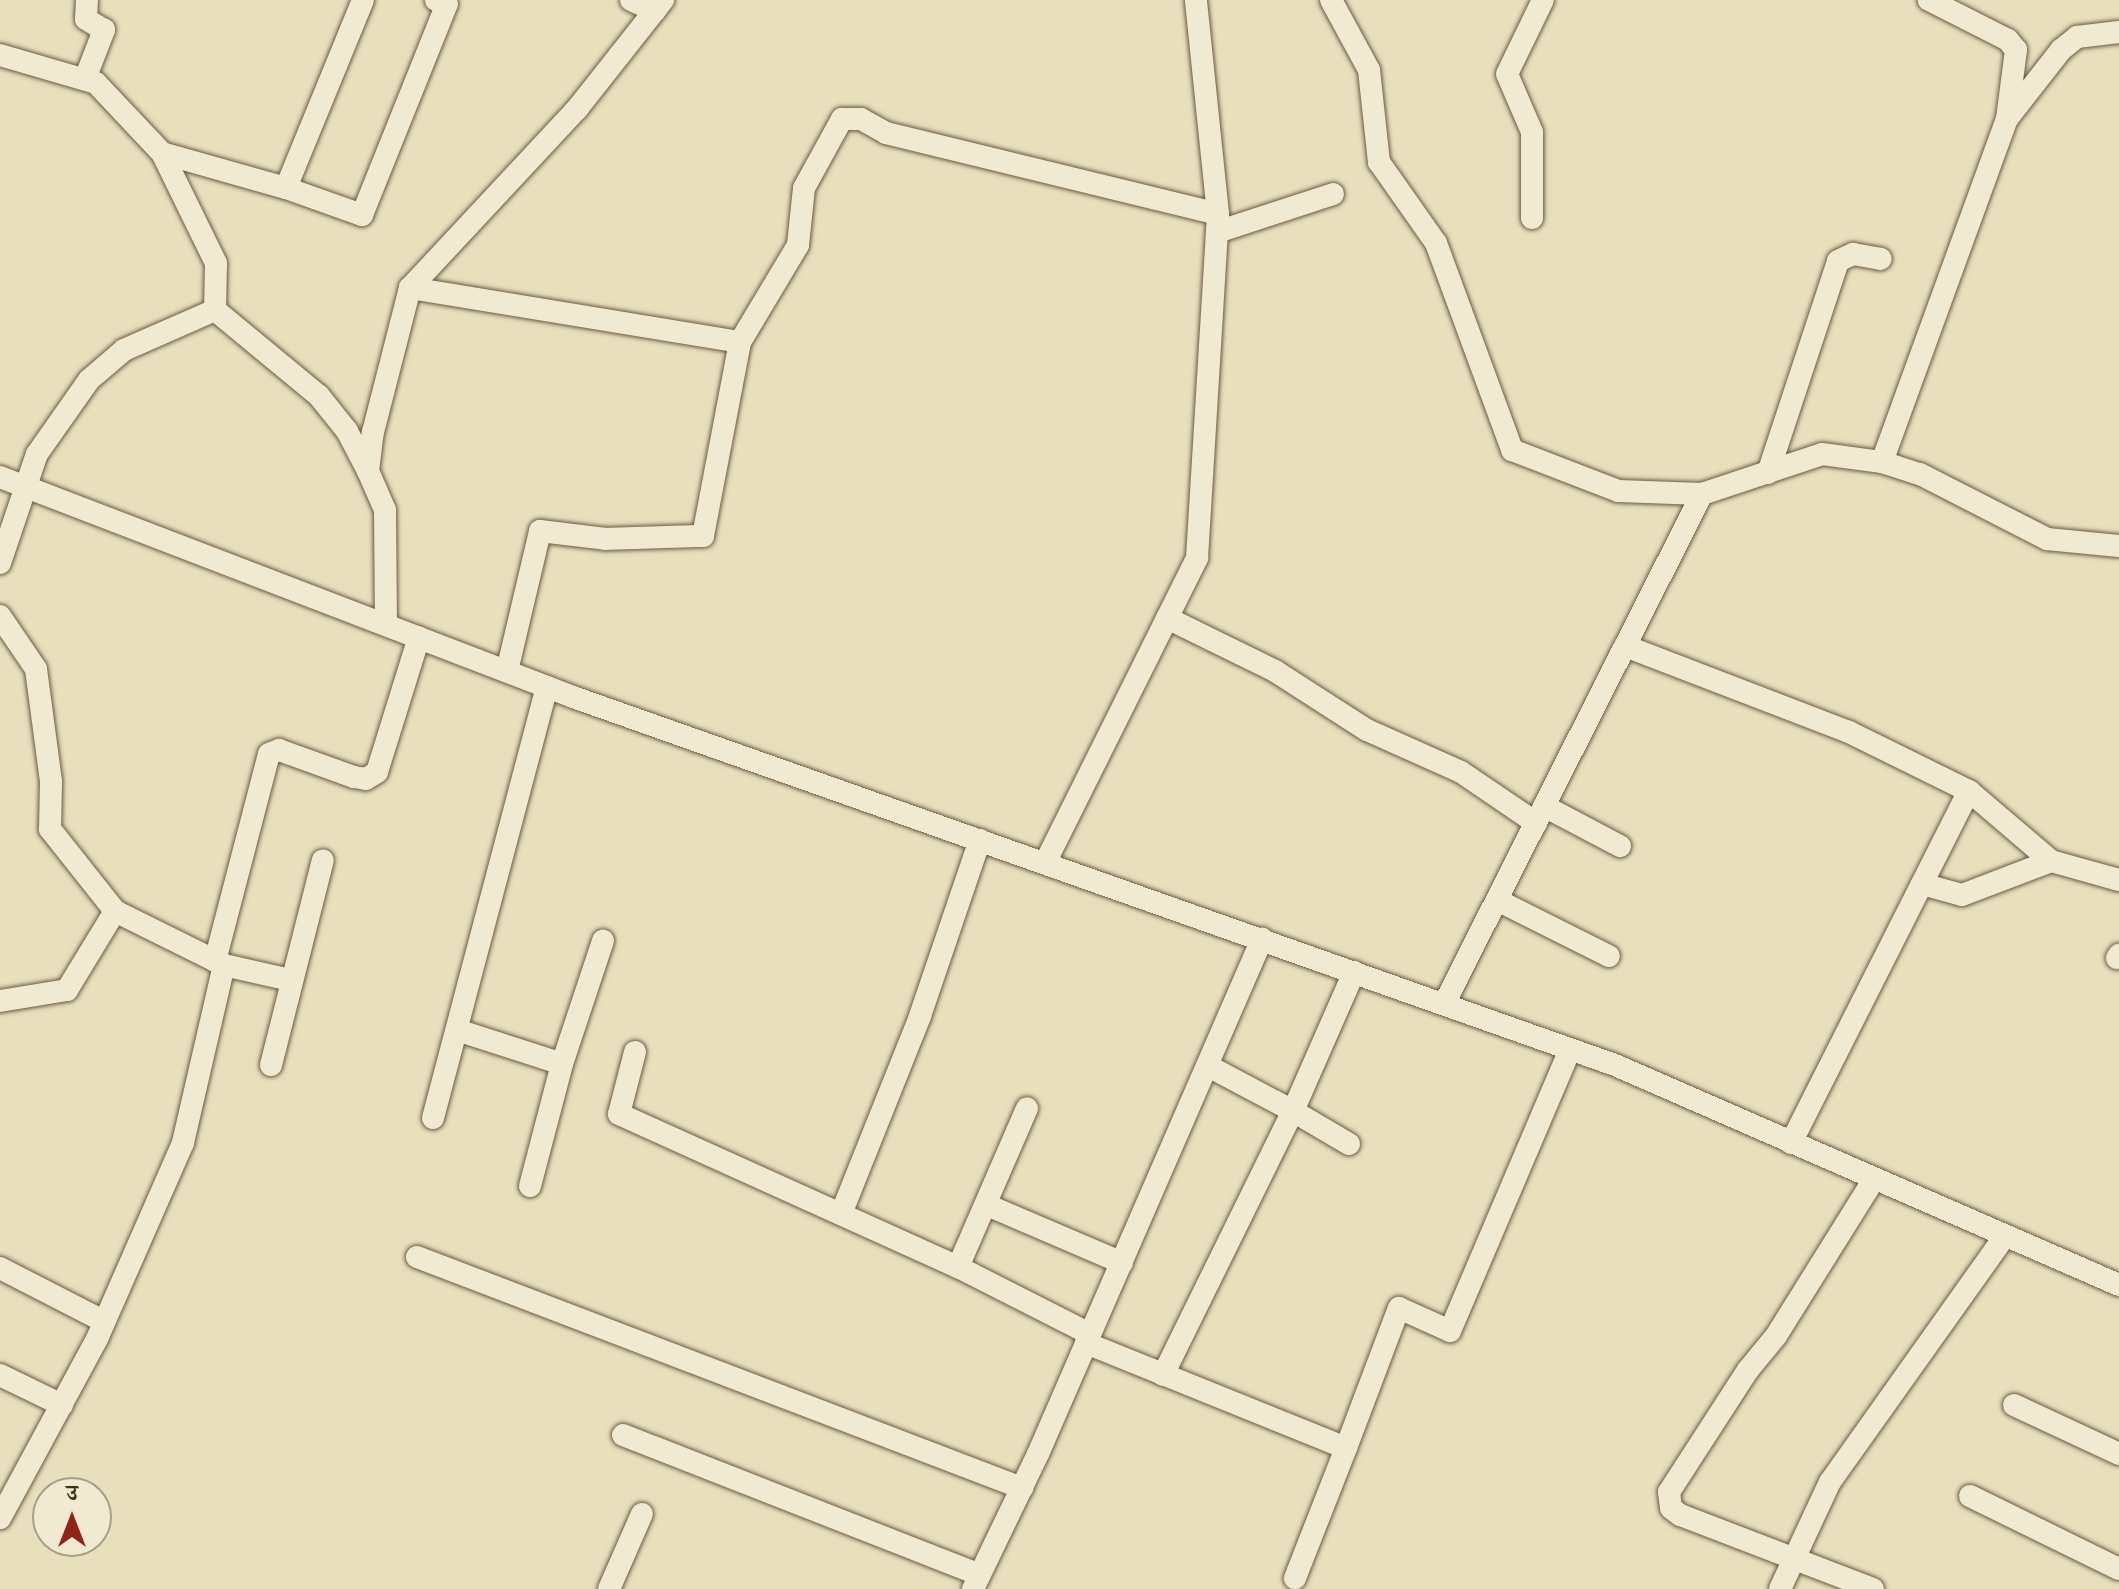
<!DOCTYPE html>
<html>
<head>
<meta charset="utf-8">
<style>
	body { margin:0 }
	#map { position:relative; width:2119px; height:1589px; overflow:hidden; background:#e8dfbc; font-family:"Sorts Mill Goudy","Noto Serif Devanagari",serif }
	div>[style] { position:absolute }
	.roads { filter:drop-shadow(0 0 2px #6b5a41) drop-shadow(0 0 2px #6b5a41) }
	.minor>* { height:22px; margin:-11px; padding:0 11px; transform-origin:11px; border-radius:11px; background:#f0ead3 }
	span { translate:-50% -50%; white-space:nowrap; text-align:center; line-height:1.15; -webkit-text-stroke:7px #f0ead3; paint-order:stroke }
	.north { position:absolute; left:32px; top:1477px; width:80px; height:80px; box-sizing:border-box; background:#f0ead3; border:2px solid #aa9e88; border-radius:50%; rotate:0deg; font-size:22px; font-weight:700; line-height:32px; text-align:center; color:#412d18 }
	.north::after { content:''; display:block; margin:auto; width:28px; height:36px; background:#8f2418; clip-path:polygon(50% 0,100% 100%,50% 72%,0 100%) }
</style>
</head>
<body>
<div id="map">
	<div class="roads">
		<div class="minor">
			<div style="left:363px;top:0;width:203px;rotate:112.3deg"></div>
			<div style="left:286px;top:188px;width:81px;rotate:19.6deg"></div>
			<div style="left:362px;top:215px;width:227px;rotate:-68.1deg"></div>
			<div style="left:447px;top:4px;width:12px;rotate:-160deg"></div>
			<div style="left:631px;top:0;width:26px;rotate:25deg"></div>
			<div style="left:1331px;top:0;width:80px;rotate:61.5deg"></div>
			<div style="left:1369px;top:70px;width:93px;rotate:83.8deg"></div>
			<div style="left:1379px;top:162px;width:99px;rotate:54.9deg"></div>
			<div style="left:1436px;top:243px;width:221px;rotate:69.8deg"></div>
			<div style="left:1512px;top:450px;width:114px;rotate:21.1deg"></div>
			<div style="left:1618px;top:491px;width:84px;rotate:2deg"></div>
			<div style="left:1702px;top:494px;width:126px;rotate:-18.4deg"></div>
			<div style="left:1822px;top:454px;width:61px;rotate:7.6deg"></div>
			<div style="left:1882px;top:462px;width:40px;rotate:18deg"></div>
			<div style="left:1920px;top:474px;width:143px;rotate:27.1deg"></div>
			<div style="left:2047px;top:539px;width:72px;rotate:5.6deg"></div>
			<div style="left:0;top:55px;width:100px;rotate:16.3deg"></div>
			<div style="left:96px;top:83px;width:96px;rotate:46.7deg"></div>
			<div style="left:162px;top:153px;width:123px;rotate:63.9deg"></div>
			<div style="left:216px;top:263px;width:47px;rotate:91.2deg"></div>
			<div style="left:215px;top:310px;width:135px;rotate:39.6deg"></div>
			<div style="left:319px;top:396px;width:45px;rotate:51.3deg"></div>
			<div style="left:347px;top:431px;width:45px;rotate:62.3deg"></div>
			<div style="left:368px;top:471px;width:43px;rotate:66.4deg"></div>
			<div style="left:385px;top:510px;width:114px;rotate:89.5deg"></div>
			<div style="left:85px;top:79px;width:53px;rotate:-68.8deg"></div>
			<div style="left:104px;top:30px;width:21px;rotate:-149deg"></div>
			<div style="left:86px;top:19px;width:19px;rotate:-87deg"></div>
			<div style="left:2007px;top:119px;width:88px;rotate:-52deg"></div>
			<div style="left:2061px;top:50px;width:21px;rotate:-39deg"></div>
			<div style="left:2077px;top:37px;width:42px;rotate:-6.8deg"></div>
			<div style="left:162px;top:153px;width:129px;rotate:15.8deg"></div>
			<div style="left:1532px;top:218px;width:86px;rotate:-90deg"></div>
			<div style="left:1532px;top:132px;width:63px;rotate:-113.3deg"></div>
			<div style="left:1507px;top:74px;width:82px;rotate:-64.1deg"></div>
			<div style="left:1217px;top:232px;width:122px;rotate:-18.1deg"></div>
			<div style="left:410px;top:288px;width:334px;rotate:9.3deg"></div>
			<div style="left:740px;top:342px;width:113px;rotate:-59.1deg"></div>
			<div style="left:798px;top:245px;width:57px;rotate:-84deg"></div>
			<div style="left:804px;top:188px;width:79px;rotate:-61.2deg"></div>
			<div style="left:842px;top:119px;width:19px"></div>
			<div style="left:861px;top:119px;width:29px;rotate:29deg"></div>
			<div style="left:886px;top:133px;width:342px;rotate:13.7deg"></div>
			<div style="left:1882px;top:462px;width:365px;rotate:-70deg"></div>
			<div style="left:2007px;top:119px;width:70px;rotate:-82.6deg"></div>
			<div style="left:2016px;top:50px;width:13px;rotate:-129deg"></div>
			<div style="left:2008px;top:40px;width:89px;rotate:-153.1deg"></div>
			<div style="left:368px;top:471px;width:39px;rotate:-83deg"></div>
			<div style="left:373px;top:432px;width:149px;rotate:-75.6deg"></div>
			<div style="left:410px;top:288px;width:245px;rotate:-47deg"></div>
			<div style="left:577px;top:109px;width:139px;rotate:-51.7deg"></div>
			<div style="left:1768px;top:473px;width:223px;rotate:-71.7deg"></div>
			<div style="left:1838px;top:261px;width:17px;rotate:-25deg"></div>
			<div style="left:1853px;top:254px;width:28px;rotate:10deg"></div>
			<div style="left:0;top:477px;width:614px;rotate:21deg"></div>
			<div style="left:573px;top:697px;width:1105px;rotate:19.45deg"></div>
			<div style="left:1615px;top:1065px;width:550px;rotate:23.58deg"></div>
			<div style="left:0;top:563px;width:115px;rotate:-71.3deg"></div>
			<div style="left:37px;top:454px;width:90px;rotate:-54.9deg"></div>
			<div style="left:89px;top:380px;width:46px;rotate:-40.6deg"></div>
			<div style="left:124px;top:350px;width:99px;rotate:-23.7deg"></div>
			<div style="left:0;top:616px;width:64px;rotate:55.8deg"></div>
			<div style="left:36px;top:669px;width:114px;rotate:82.4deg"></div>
			<div style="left:51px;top:782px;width:47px;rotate:91.2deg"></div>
			<div style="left:50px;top:829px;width:105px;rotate:51.6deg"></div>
			<div style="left:115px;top:911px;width:122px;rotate:26.4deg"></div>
			<div style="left:224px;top:965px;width:183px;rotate:103deg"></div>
			<div style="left:183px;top:1143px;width:212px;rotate:113.7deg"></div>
			<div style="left:98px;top:1337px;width:206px;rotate:118.4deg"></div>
			<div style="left:1167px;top:618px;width:120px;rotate:26.1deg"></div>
			<div style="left:1275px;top:671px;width:109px;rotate:32.7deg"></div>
			<div style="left:1367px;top:730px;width:103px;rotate:24.1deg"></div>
			<div style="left:1461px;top:772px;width:91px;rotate:34.2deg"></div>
			<div style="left:1625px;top:646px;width:240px;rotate:21deg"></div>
			<div style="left:1849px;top:732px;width:134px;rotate:26.2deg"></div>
			<div style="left:1969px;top:791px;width:108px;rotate:40.5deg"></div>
			<div style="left:2051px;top:861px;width:71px;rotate:15.6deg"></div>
			<div style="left:507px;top:671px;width:144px;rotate:-76.7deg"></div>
			<div style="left:540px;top:531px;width:66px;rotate:6.9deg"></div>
			<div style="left:606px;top:539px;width:97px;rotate:-1.8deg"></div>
			<div style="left:703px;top:536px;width:197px;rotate:-79.2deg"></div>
			<div style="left:1544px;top:806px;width:86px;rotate:27.8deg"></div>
			<div style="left:1045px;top:863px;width:341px;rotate:-63.5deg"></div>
			<div style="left:1197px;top:558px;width:345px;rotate:-86.5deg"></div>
			<div style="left:1218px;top:214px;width:215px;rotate:-95.9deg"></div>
			<div style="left:1922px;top:884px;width:41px;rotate:15.4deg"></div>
			<div style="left:1962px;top:895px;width:95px;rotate:-20.9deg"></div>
			<div style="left:1497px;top:900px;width:125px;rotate:26.6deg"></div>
			<div style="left:2117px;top:958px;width:4px;rotate:-56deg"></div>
			<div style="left:215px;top:961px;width:214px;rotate:-75.4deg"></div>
			<div style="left:269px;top:754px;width:11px;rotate:-22deg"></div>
			<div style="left:279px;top:750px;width:80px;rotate:19.8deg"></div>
			<div style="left:354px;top:777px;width:12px;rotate:9deg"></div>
			<div style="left:366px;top:779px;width:13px;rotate:-32deg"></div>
			<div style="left:377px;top:772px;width:141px;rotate:-72.7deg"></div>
			<div style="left:224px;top:965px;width:68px;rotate:12.8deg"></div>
			<div style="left:0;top:1001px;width:68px;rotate:-9.3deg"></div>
			<div style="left:67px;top:990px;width:92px;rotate:-58.7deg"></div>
			<div style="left:1444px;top:1004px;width:572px;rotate:-63.17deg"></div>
			<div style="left:457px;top:1030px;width:110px;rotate:17.9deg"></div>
			<div style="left:562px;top:1064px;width:130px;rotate:-71.6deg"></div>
			<div style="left:635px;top:1052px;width:64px;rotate:104.5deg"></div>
			<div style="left:619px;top:1114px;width:372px;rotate:24.3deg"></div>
			<div style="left:958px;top:1267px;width:148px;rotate:26.9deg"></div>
			<div style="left:271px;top:1065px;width:211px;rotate:-75.8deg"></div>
			<div style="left:433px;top:1118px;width:446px;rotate:-75.2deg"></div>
			<div style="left:1791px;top:1143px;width:394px;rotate:-63.2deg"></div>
			<div style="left:1349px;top:1144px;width:65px;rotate:-149.5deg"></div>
			<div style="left:1293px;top:1111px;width:152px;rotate:-66.3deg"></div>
			<div style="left:530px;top:1186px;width:126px;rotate:-75.3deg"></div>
			<div style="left:987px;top:1205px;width:147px;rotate:23.2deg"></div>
			<div style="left:841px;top:1214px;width:213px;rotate:-68.2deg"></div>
			<div style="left:920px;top:1016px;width:186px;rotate:-71.2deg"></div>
			<div style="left:417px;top:1257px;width:648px;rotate:20.9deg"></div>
			<div style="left:958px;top:1267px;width:173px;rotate:-66.5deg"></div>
			<div style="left:0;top:1268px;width:116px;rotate:27.2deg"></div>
			<div style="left:1086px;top:1343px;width:280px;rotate:22deg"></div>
			<div style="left:1346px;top:1448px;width:140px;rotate:111.4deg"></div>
			<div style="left:0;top:1375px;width:69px;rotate:25.8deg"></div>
			<div style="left:1163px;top:1375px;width:294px;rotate:-63.8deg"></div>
			<div style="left:1293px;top:1111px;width:96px;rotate:-152.1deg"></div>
			<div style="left:2014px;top:1405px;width:116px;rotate:25deg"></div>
			<div style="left:623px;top:1435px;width:383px;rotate:21.4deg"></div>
			<div style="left:1346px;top:1448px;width:150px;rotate:-69.3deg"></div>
			<div style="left:1399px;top:1308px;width:56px;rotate:24.3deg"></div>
			<div style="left:1450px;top:1331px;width:306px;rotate:-66.9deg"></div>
			<div style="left:1970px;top:1496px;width:166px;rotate:26.1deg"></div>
			<div style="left:609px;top:1589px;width:82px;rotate:-66.3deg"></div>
			<div style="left:973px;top:1589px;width:150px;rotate:-64.3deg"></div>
			<div style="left:1038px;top:1454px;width:562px;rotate:-66.49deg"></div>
			<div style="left:1780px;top:1589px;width:118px;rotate:-65deg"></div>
			<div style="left:1830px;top:1482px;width:302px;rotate:-54.6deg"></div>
			<div style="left:1873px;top:1589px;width:207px;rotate:-159deg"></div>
			<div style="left:1680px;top:1515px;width:11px;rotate:-142deg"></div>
			<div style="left:1671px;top:1508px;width:16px;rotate:-97deg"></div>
			<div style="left:1669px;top:1492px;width:145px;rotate:-57.1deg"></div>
			<div style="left:1748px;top:1370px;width:44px;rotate:-50.5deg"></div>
			<div style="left:1776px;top:1336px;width:185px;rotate:-58deg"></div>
		</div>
	</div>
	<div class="north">उ</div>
</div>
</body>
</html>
